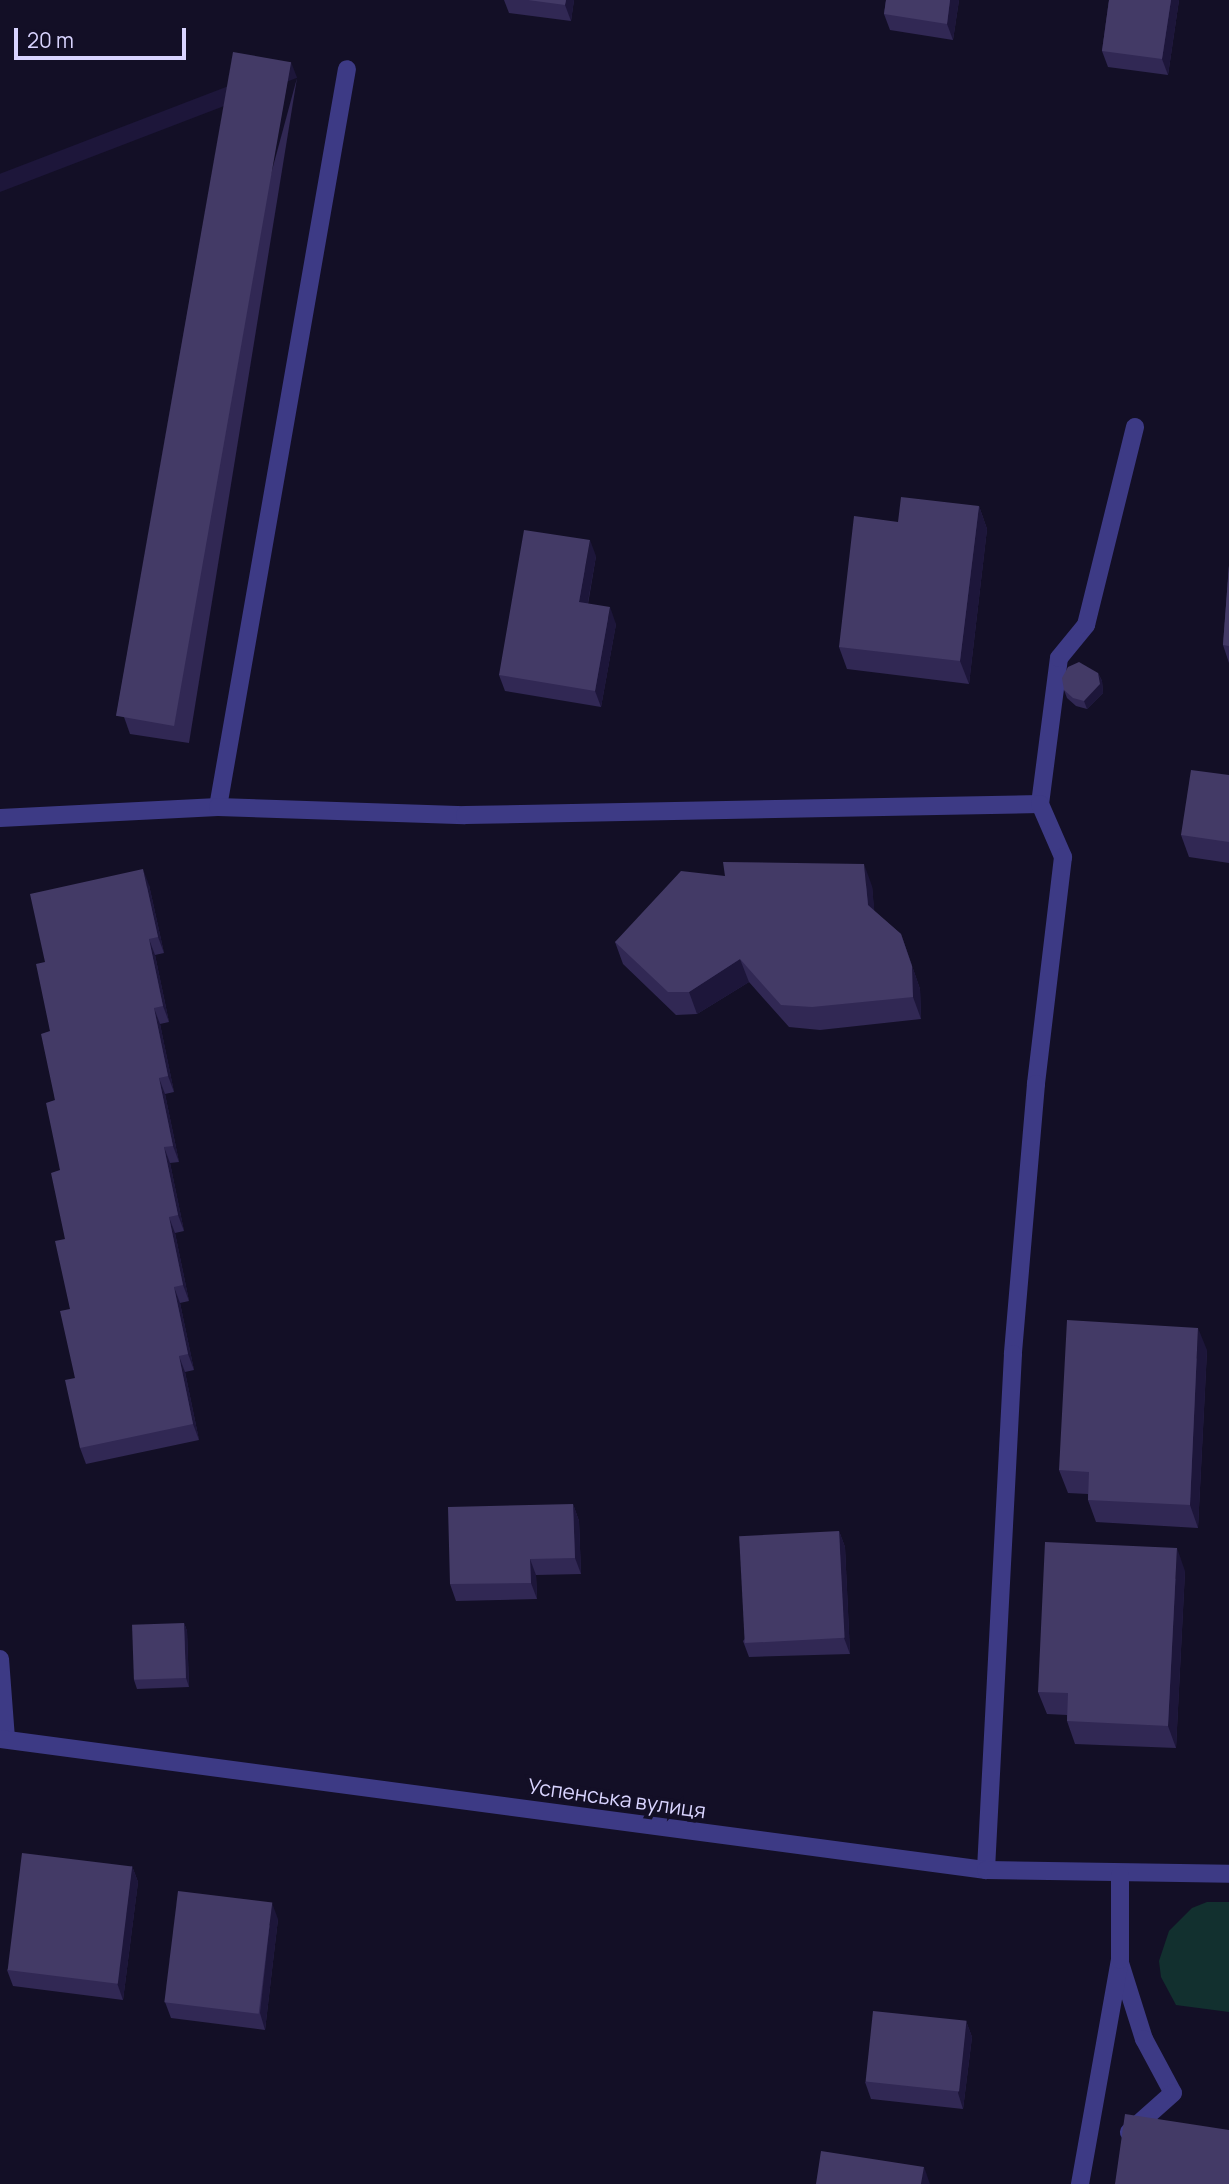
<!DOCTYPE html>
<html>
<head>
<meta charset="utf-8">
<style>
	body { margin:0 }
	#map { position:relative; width:1229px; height:2184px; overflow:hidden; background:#130f26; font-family:Manrope,sans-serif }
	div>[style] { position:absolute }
	.green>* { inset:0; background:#12302f }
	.minor>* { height:18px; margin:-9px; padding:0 9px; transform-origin:9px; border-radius:9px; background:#3d3a85 }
	.wall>* { inset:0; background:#312854 }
	.shaded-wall>* { inset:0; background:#1d163a; transform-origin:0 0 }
	.building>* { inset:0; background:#433a66; transform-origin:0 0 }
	span { translate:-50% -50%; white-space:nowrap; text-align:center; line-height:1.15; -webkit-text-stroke:7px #130f26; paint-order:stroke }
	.street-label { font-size:21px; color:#d9d4ff }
	.scale { position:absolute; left:14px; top:28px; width:172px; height:32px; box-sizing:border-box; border:4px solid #d9d4ff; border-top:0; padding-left:9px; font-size:21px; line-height:24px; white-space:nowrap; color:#d9d4ff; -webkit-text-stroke:5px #130f26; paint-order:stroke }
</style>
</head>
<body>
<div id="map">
	<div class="green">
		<div style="clip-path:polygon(1207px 1902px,1229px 1902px,1229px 2012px,1176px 2005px,1161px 1977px,1159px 1961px,1169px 1931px,1192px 1908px)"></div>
	</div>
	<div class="minor">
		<div style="left:1040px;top:804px;width:147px;rotate:-82.6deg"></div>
		<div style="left:1059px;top:658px;width:43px;rotate:-50.7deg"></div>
		<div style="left:1086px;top:625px;width:204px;rotate:-76.1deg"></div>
		<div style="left:218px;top:807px;width:749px;rotate:-80.09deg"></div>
		<div style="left:0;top:818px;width:218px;rotate:-2.9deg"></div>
		<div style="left:218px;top:807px;width:247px;rotate:1.9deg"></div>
		<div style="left:465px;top:815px;width:575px;rotate:-1.1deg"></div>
		<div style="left:1040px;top:804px;width:58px;rotate:66.5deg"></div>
		<div style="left:1063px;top:857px;width:229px;rotate:96.8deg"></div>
		<div style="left:1036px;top:1084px;width:271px;rotate:94.9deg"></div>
		<div style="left:1013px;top:1354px;width:517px;rotate:93deg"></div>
		<div style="left:0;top:1659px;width:80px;rotate:85.7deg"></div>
		<div style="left:0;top:1739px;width:995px;rotate:7.57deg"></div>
		<div style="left:986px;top:1870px;width:243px;rotate:0.9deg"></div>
		<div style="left:1120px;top:1963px;width:80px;rotate:72.5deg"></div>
		<div style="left:1144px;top:2039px;width:61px;rotate:61.8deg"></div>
		<div style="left:1173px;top:2093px;width:59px;rotate:138.4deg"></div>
		<div style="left:1080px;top:2184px;width:228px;rotate:-79.9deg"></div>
		<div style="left:1120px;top:1960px;width:85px;rotate:-90deg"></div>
	</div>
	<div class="wall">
		<div style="clip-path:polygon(504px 0,574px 0,571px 21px,509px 13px)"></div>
		<div style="clip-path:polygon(886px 0,959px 0,953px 40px,890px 30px,884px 14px)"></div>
		<div style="clip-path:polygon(1109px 0,1179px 0,1168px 75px,1108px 67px,1102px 51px)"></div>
		<div style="clip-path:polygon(297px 78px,189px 743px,130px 734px,124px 717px)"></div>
		<div style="clip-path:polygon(979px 506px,987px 529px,969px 684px,847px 669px,839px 647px,898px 522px)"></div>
		<div style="clip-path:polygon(596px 556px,588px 604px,616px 624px,601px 707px,505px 691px,499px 675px)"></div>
		<div style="clip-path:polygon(1229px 565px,1229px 663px,1223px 645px)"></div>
		<div style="clip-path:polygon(1098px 673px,1102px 681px,1103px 693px,1087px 709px,1076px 706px,1067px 698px,1064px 690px)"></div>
		<div style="clip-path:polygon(1229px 775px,1229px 863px,1189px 857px,1181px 835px)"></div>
		<div style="clip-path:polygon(725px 876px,872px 886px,874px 911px,901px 934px,920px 989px,921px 1019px,820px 1030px,789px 1027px,749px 982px,697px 1014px,676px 1015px,623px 964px,615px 942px)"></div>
		<div style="clip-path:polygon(149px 885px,164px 953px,155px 955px,169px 1022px,160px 1024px,174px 1092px,165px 1094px,179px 1162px,170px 1163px,184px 1231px,175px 1233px,189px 1301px,180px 1303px,194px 1370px,185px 1372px,199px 1440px,86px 1464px,80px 1448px,45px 962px)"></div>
		<div style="clip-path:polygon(1207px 1350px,1198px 1528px,1096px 1522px,1088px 1500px,1088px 1494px,1068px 1493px,1059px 1470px)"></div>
		<div style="clip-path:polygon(573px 1504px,579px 1521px,581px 1574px,536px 1575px,537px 1599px,456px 1601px,450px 1584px)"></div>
		<div style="clip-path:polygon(839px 1531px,845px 1547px,850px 1654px,749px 1657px,743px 1641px)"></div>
		<div style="clip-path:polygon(1185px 1571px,1176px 1748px,1075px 1744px,1067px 1721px,1067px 1715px,1047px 1714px,1038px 1692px)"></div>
		<div style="clip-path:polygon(184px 1623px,187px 1631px,189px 1687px,137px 1689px,134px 1680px)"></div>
		<div style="clip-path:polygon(132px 1866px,138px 1882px,123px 2000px,13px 1986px,7px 1970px)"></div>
		<div style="clip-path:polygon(278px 1919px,265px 2030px,171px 2018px,165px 2002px)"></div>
		<div style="clip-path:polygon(966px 2021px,972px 2037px,963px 2109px,871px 2099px,865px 2082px)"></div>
	</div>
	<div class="shaded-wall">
		<div style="clip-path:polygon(566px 0,574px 0,571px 21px,565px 5px)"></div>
		<div style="clip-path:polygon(950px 0,959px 0,953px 40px,947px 24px)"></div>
		<div style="clip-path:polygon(1171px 0,1179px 0,1168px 75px,1162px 59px)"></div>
		<div style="left:291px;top:62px;width:17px;height:674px;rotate:69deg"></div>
		<div style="clip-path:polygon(979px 506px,987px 529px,969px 684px,960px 661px)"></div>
		<div style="clip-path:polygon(590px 540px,596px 556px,585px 619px,579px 602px)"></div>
		<div style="clip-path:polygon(610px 607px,616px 624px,601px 707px,595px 691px)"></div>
		<div style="clip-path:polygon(1098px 673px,1102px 681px,1103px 693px,1087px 709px,1084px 701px)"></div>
		<div style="clip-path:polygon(864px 864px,872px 886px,876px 928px,868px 905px)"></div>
		<div style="clip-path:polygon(143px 869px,149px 885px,164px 953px,158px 937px)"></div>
		<div style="clip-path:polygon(901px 934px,920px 989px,921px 1019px,913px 997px)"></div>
		<div style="clip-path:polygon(149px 939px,155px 955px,169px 1022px,163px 1006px)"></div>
		<div style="clip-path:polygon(740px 959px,749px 982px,697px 1014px,689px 992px)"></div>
		<div style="clip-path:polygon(154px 1008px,160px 1024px,174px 1092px,168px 1076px)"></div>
		<div style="clip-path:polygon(159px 1078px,165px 1094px,179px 1162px,173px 1146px)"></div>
		<div style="clip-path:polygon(164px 1147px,170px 1163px,184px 1231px,178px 1215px)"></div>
		<div style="clip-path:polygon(169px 1217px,175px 1233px,189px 1301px,183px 1285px)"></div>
		<div style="clip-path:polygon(174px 1287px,180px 1303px,194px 1370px,188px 1354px)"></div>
		<div style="clip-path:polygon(1198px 1328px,1207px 1350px,1198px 1528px,1190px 1505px)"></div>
		<div style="clip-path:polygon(179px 1356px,185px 1372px,199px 1440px,193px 1424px)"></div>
		<div style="clip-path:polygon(573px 1504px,579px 1521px,581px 1574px,575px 1558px)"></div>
		<div style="clip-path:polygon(839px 1531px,845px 1547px,850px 1654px,844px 1638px)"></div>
		<div style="clip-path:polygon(1177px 1548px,1185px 1571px,1176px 1748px,1168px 1726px)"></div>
		<div style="clip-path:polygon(530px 1559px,536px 1575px,537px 1599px,531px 1583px)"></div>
		<div style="clip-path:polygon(184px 1623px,187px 1631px,189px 1687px,186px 1678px)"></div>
		<div style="clip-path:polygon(132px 1866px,138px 1882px,123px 2000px,117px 1983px)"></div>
		<div style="clip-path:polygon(272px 1903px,278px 1919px,265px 2030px,260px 2013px)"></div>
		<div style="clip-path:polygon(966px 2021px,972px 2037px,963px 2109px,958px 2093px)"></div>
		<div style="clip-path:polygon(924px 2167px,930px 2184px,921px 2184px)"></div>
	</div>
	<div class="building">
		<div style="clip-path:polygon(528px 0,566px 0,565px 5px)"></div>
		<div style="clip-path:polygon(886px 0,950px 0,947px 24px,884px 14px)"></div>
		<div style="clip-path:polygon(1109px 0,1171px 0,1162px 59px,1102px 51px)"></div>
		<div style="left:233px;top:52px;width:59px;height:674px;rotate:10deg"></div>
		<div style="clip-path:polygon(901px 497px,979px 506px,960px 661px,839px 647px,854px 516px,898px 522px)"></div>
		<div style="clip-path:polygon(524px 530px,590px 540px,579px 602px,610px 607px,595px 691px,499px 675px)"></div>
		<div style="clip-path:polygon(1229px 565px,1229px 646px,1223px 645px)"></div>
		<div style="clip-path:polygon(1079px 662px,1098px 673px,1100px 684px,1084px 701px,1073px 698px,1064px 690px,1062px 678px,1068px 667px)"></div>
		<div style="clip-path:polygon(1191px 770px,1229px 775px,1229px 842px,1181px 835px)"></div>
		<div style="clip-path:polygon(723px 862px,864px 864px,868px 905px,901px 934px,912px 966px,913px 997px,812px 1007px,781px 1005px,740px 959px,689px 992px,668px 992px,615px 942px,681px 871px,725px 876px)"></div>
		<div style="clip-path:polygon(143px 869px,158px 937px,149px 939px,163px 1006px,154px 1008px,168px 1076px,159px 1078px,173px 1146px,164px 1147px,178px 1215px,169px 1217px,183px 1285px,174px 1287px,188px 1354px,179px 1356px,193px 1424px,80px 1448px,65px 1380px,75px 1378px,60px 1311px,70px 1309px,55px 1241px,65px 1239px,51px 1173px,60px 1170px,46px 1103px,55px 1100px,41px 1034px,50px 1031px,36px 964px,45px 962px,30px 894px)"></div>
		<div style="clip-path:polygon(1067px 1320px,1198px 1328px,1190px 1505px,1088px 1500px,1089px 1472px,1059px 1470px)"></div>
		<div style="clip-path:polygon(573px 1504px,575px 1558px,530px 1559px,531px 1583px,450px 1584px,448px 1507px)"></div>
		<div style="left:839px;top:1531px;width:107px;height:100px;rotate:87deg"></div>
		<div style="clip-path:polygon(1045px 1542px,1177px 1548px,1168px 1726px,1067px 1721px,1068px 1693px,1038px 1692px)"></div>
		<div style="left:184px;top:1623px;width:55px;height:52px;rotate:88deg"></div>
		<div style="left:22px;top:1853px;width:111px;height:118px;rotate:7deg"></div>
		<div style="left:178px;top:1891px;width:95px;height:112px;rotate:7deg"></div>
		<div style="left:873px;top:2011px;width:94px;height:71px;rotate:6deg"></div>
		<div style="clip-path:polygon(1125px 2114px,1229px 2130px,1229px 2184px,1115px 2184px)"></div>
		<div style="clip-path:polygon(821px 2151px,924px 2167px,921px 2184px,816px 2184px)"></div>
	</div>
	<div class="street-label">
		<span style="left:617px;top:1798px;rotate:8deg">Успенська вулиця</span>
	</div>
	<div class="scale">20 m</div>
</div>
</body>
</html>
